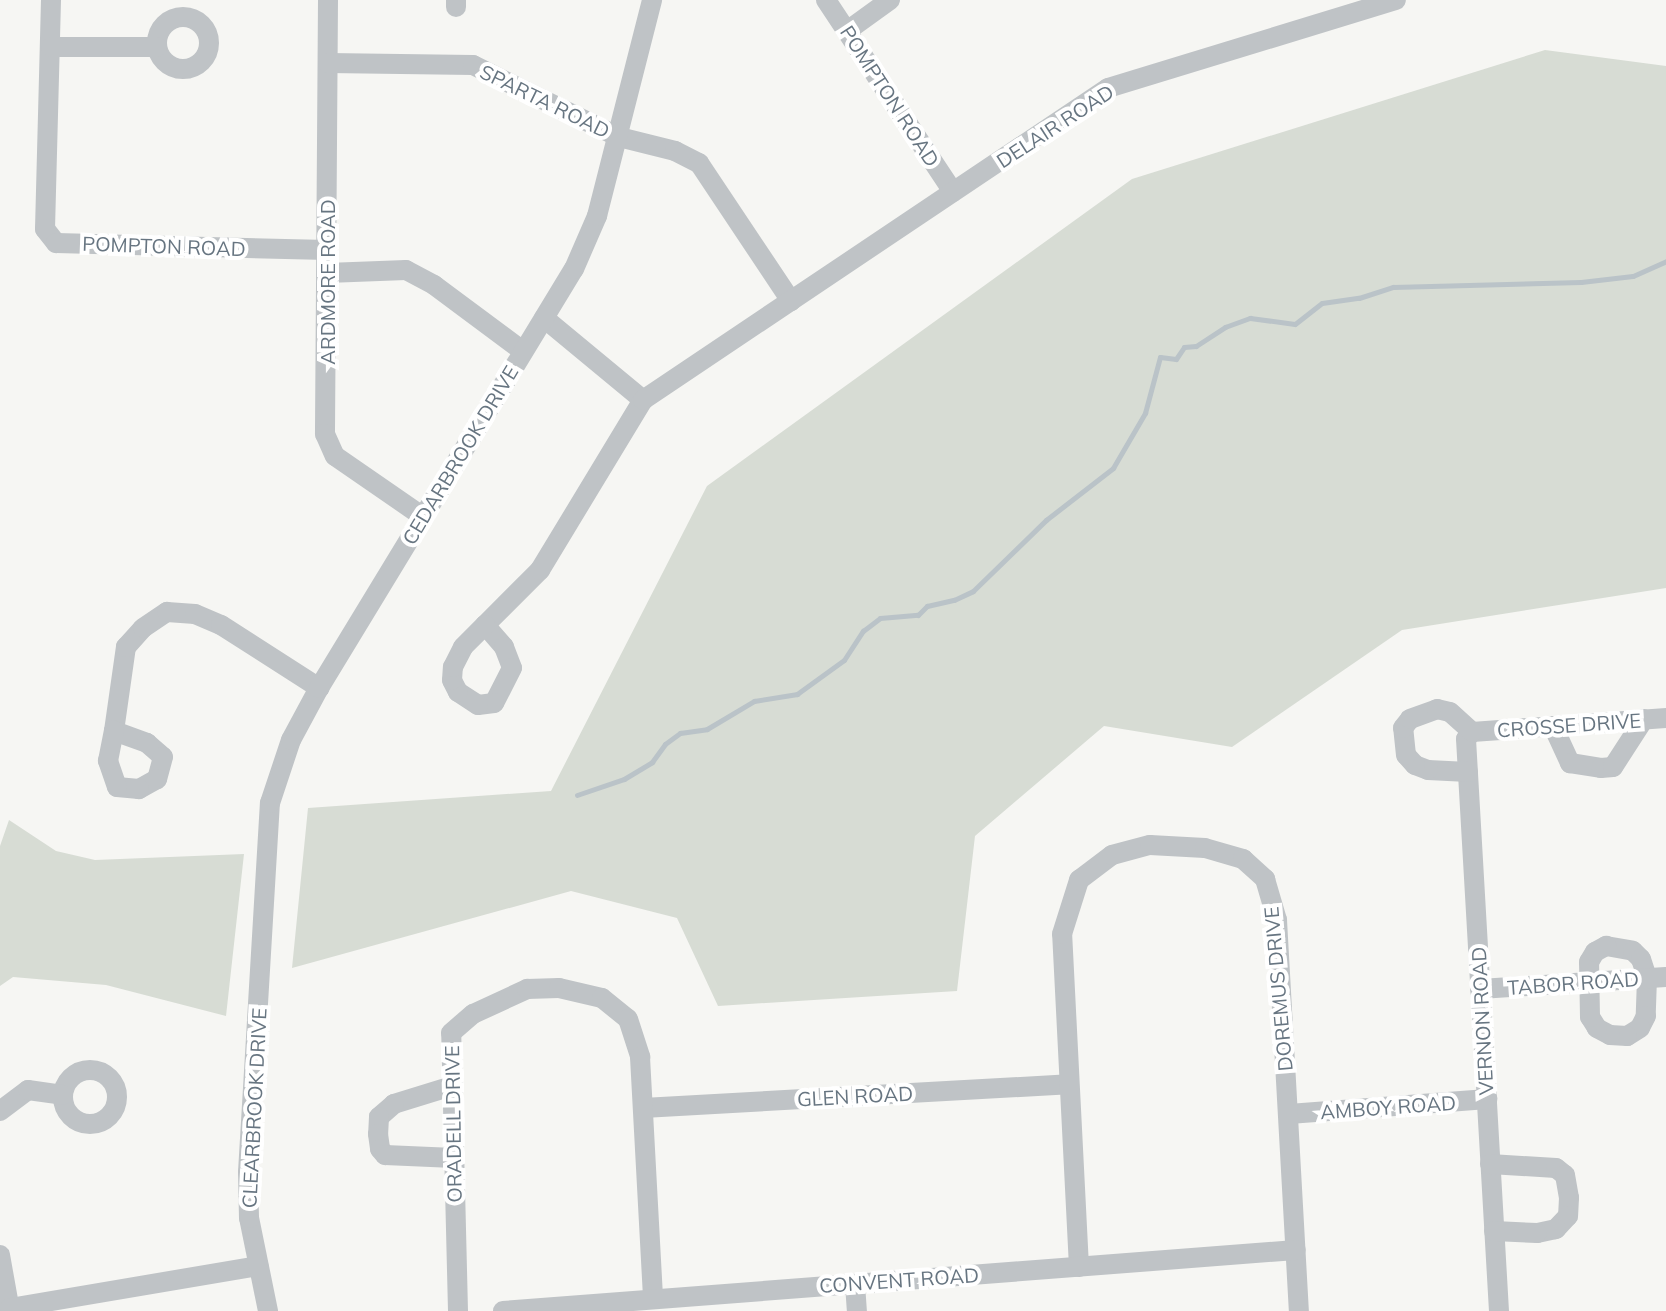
<!DOCTYPE html>
<html>
<head>
<meta charset="utf-8">
<style>
	body { margin:0 }
	#map { position:relative; width:1666px; height:1311px; overflow:hidden; background:#f6f6f3; font-family:Mulish,sans-serif }
	div>[style] { position:absolute }
	.green>* { inset:0; background:#d7dcd4 }
	.stream>* { height:5px; margin:-2.5px; padding:0 2.5px; transform-origin:2.5px; border-radius:2.5px; background:#bac3c8 }
	.minor>* { height:20px; margin:-10px; padding:0 10px; transform-origin:10px; border-radius:10px; background:#bfc3c6 }
	.minor>.ring { margin:-10px; padding:0; box-sizing:content-box; background:none; border:20px solid #bfc3c6; border-radius:50% }
	span { translate:-50% -50%; white-space:nowrap; text-align:center; line-height:1.15; -webkit-text-stroke:8px #fff; paint-order:stroke }
	.street-label { font-size:20px; color:#677581 }
</style>
</head>
<body>
<div id="map">
	<div class="green">
		<div style="clip-path:polygon(1545px 50px,1666px 66px,1666px 588px,1402px 630px,1232px 747px,1104px 726px,975px 836px,957px 991px,718px 1006px,677px 918px,571px 891px,292px 968px,308px 808px,551px 791px,707px 486px,1132px 179px)"></div>
		<div style="clip-path:polygon(9px 820px,56px 851px,95px 860px,244px 854px,226px 1016px,106px 985px,13px 977px,0 986px,0 846px)"></div>
	</div>
	<div class="stream">
		<div style="left:577px;top:795px;width:50px;rotate:-18.8deg"></div>
		<div style="left:624px;top:779px;width:33px;rotate:-31deg"></div>
		<div style="left:652px;top:762px;width:22px;rotate:-54deg"></div>
		<div style="left:665px;top:744px;width:19px;rotate:-36deg"></div>
		<div style="left:680px;top:733px;width:27px;rotate:-8deg"></div>
		<div style="left:707px;top:729px;width:55px;rotate:-30.8deg"></div>
		<div style="left:754px;top:701px;width:44px;rotate:-9.2deg"></div>
		<div style="left:797px;top:694px;width:58px;rotate:-35.9deg"></div>
		<div style="left:844px;top:660px;width:35px;rotate:-57deg"></div>
		<div style="left:863px;top:631px;width:21px;rotate:-37deg"></div>
		<div style="left:880px;top:618px;width:38px;rotate:-5deg"></div>
		<div style="left:918px;top:615px;width:13px;rotate:-45deg"></div>
		<div style="left:927px;top:606px;width:28px;rotate:-13deg"></div>
		<div style="left:954px;top:600px;width:21px;rotate:-25deg"></div>
		<div style="left:973px;top:591px;width:102px;rotate:-44.2deg"></div>
		<div style="left:1046px;top:520px;width:85px;rotate:-37.8deg"></div>
		<div style="left:1113px;top:468px;width:64px;rotate:-59.8deg"></div>
		<div style="left:1145px;top:413px;width:58px;rotate:-75deg"></div>
		<div style="left:1160px;top:357px;width:16px;rotate:7deg"></div>
		<div style="left:1176px;top:359px;width:14px;rotate:-56deg"></div>
		<div style="left:1184px;top:347px;width:12px;rotate:-5deg"></div>
		<div style="left:1196px;top:346px;width:35px;rotate:-33deg"></div>
		<div style="left:1225px;top:327px;width:27px;rotate:-20deg"></div>
		<div style="left:1250px;top:318px;width:45px;rotate:7.6deg"></div>
		<div style="left:1295px;top:324px;width:34px;rotate:-38deg"></div>
		<div style="left:1322px;top:303px;width:37px;rotate:-8deg"></div>
		<div style="left:1359px;top:298px;width:36px;rotate:-18deg"></div>
		<div style="left:1393px;top:287px;width:188px;rotate:-1.5deg"></div>
		<div style="left:1581px;top:282px;width:52px;rotate:-6.6deg"></div>
		<div style="left:1633px;top:276px;width:36px;rotate:-24deg"></div>
	</div>
	<div class="minor">
		<div style="left:51px;top:0;width:229px;rotate:91.5deg"></div>
		<div style="left:45px;top:229px;width:18px;rotate:52deg"></div>
		<div style="left:56px;top:243px;width:271px;rotate:1.5deg"></div>
		<div style="left:328px;top:0;width:434px;rotate:90.4deg"></div>
		<div style="left:325px;top:434px;width:24px;rotate:66deg"></div>
		<div style="left:335px;top:456px;width:106px;rotate:34.6deg"></div>
		<div style="left:826px;top:0;width:230px;rotate:56.5deg"></div>
		<div style="left:456px;top:7px;width:7px;rotate:-90deg"></div>
		<div class="ring" style="left:157px;top:17px;width:32px;height:32px"></div>
		<div style="left:847px;top:31px;width:53px;rotate:-35.8deg"></div>
		<div style="left:51px;top:47px;width:106px"></div>
		<div style="left:328px;top:63px;width:145px;rotate:0.8deg"></div>
		<div style="left:473px;top:65px;width:163px;rotate:26.3deg"></div>
		<div style="left:619px;top:137px;width:58px;rotate:14deg"></div>
		<div style="left:675px;top:151px;width:27px;rotate:27deg"></div>
		<div style="left:699px;top:163px;width:166px;rotate:56.3deg"></div>
		<div style="left:327px;top:273px;width:79px;rotate:-2.2deg"></div>
		<div style="left:406px;top:270px;width:32px;rotate:28deg"></div>
		<div style="left:434px;top:285px;width:111px;rotate:36.6deg"></div>
		<div style="left:544px;top:318px;width:129px;rotate:39.6deg"></div>
		<div style="left:485px;top:625px;width:78px;rotate:-45deg"></div>
		<div style="left:540px;top:570px;width:199px;rotate:-58.8deg"></div>
		<div style="left:643px;top:400px;width:560px;rotate:-33.86deg"></div>
		<div style="left:1108px;top:88px;width:301px;rotate:-17deg"></div>
		<div style="left:485px;top:625px;width:29px;rotate:49deg"></div>
		<div style="left:504px;top:647px;width:22px;rotate:69deg"></div>
		<div style="left:512px;top:668px;width:39px;rotate:117deg"></div>
		<div style="left:494px;top:703px;width:16px;rotate:173deg"></div>
		<div style="left:478px;top:705px;width:24px;rotate:-147deg"></div>
		<div style="left:458px;top:692px;width:13px;rotate:-117deg"></div>
		<div style="left:452px;top:680px;width:13px;rotate:-86deg"></div>
		<div style="left:453px;top:667px;width:22px;rotate:-63deg"></div>
		<div style="left:463px;top:647px;width:31px;rotate:-45deg"></div>
		<div style="left:1553px;top:726px;width:41px;rotate:65.3deg"></div>
		<div style="left:1570px;top:763px;width:31px;rotate:9deg"></div>
		<div style="left:1601px;top:768px;width:12px;rotate:-5deg"></div>
		<div style="left:1613px;top:767px;width:57px;rotate:-57.1deg"></div>
		<div style="left:114px;top:731px;width:85px;rotate:-81.9deg"></div>
		<div style="left:126px;top:647px;width:25px;rotate:-48deg"></div>
		<div style="left:143px;top:628px;width:29px;rotate:-34deg"></div>
		<div style="left:167px;top:612px;width:28px;rotate:4deg"></div>
		<div style="left:195px;top:614px;width:28px;rotate:23deg"></div>
		<div style="left:221px;top:625px;width:117px;rotate:32.7deg"></div>
		<div style="left:114px;top:731px;width:35px;rotate:20deg"></div>
		<div style="left:147px;top:743px;width:21px;rotate:41deg"></div>
		<div style="left:163px;top:757px;width:23px;rotate:105deg"></div>
		<div style="left:157px;top:779px;width:21px;rotate:151deg"></div>
		<div style="left:139px;top:789px;width:22px;rotate:-175deg"></div>
		<div style="left:117px;top:787px;width:28px;rotate:-109deg"></div>
		<div style="left:108px;top:761px;width:31px;rotate:-79deg"></div>
		<div style="left:1472px;top:732px;width:9px;rotate:131deg"></div>
		<div style="left:1466px;top:739px;width:573px;rotate:86.7deg"></div>
		<div style="left:1472px;top:732px;width:195px;rotate:-4.1deg"></div>
		<div style="left:1468px;top:772px;width:40px;rotate:-177.1deg"></div>
		<div style="left:1428px;top:770px;width:14px;rotate:-159deg"></div>
		<div style="left:1415px;top:765px;width:13px;rotate:-132deg"></div>
		<div style="left:1406px;top:755px;width:27px;rotate:-96deg"></div>
		<div style="left:1403px;top:728px;width:11px;rotate:-52deg"></div>
		<div style="left:1410px;top:719px;width:29px;rotate:-20deg"></div>
		<div style="left:1437px;top:709px;width:13px;rotate:13deg"></div>
		<div style="left:1450px;top:712px;width:30px;rotate:42deg"></div>
		<div style="left:1606px;top:946px;width:27px;rotate:10deg"></div>
		<div style="left:1633px;top:951px;width:11px;rotate:45deg"></div>
		<div style="left:1641px;top:959px;width:20px;rotate:72deg"></div>
		<div style="left:1647px;top:978px;width:38px;rotate:92deg"></div>
		<div style="left:1646px;top:1016px;width:13px;rotate:117deg"></div>
		<div style="left:1640px;top:1028px;width:15px;rotate:148deg"></div>
		<div style="left:1627px;top:1036px;width:17px;rotate:-177deg"></div>
		<div style="left:1610px;top:1035px;width:15px;rotate:-152deg"></div>
		<div style="left:1597px;top:1028px;width:13px;rotate:-122deg"></div>
		<div style="left:1590px;top:1017px;width:55px;rotate:-91deg"></div>
		<div style="left:1589px;top:962px;width:12px;rotate:-59deg"></div>
		<div style="left:1595px;top:952px;width:13px;rotate:-29deg"></div>
		<div style="left:1480px;top:989px;width:186px;rotate:-3.7deg"></div>
		<div class="ring" style="left:63px;top:1070px;width:34px;height:34px"></div>
		<div style="left:452px;top:1086px;width:61px;rotate:162.8deg"></div>
		<div style="left:394px;top:1104px;width:20px;rotate:139deg"></div>
		<div style="left:379px;top:1117px;width:17px;rotate:93deg"></div>
		<div style="left:378px;top:1134px;width:15px;rotate:82deg"></div>
		<div style="left:380px;top:1149px;width:8px;rotate:50deg"></div>
		<div style="left:385px;top:1155px;width:69px;rotate:2.5deg"></div>
		<div style="left:643px;top:1108px;width:426px;rotate:-3.2deg"></div>
		<div style="left:0;top:1111px;width:35px;rotate:-37deg"></div>
		<div style="left:28px;top:1090px;width:35px;rotate:8deg"></div>
		<div style="left:1289px;top:1114px;width:199px;rotate:-4.3deg"></div>
		<div style="left:1490px;top:1164px;width:66px;rotate:3.5deg"></div>
		<div style="left:1556px;top:1168px;width:11px;rotate:38deg"></div>
		<div style="left:1565px;top:1175px;width:23px;rotate:80deg"></div>
		<div style="left:1569px;top:1198px;width:18px;rotate:93deg"></div>
		<div style="left:1568px;top:1216px;width:18px;rotate:133deg"></div>
		<div style="left:1556px;top:1229px;width:19px;rotate:168deg"></div>
		<div style="left:1537px;top:1233px;width:43px;rotate:-177.3deg"></div>
		<div style="left:0;top:1255px;width:57px;rotate:79.9deg"></div>
		<div style="left:1079px;top:1267px;width:333px;rotate:-92.9deg"></div>
		<div style="left:1062px;top:934px;width:57px;rotate:-72.5deg"></div>
		<div style="left:1079px;top:880px;width:41px;rotate:-37.1deg"></div>
		<div style="left:1112px;top:855px;width:39px;rotate:-15deg"></div>
		<div style="left:1150px;top:845px;width:55px;rotate:3.1deg"></div>
		<div style="left:1205px;top:848px;width:40px;rotate:16deg"></div>
		<div style="left:1243px;top:859px;width:30px;rotate:42deg"></div>
		<div style="left:1265px;top:879px;width:43px;rotate:73.7deg"></div>
		<div style="left:1277px;top:920px;width:392px;rotate:86.8deg"></div>
		<div style="left:855px;top:1284px;width:27px;rotate:86deg"></div>
		<div style="left:10px;top:1308px;width:252px;rotate:-9.6deg"></div>
		<div style="left:268px;top:1311px;width:95px;rotate:-101.5deg"></div>
		<div style="left:249px;top:1218px;width:46px;rotate:-91.2deg"></div>
		<div style="left:248px;top:1172px;width:370px;rotate:-86.6deg"></div>
		<div style="left:270px;top:803px;width:66px;rotate:-71.6deg"></div>
		<div style="left:291px;top:740px;width:59px;rotate:-61.7deg"></div>
		<div style="left:319px;top:688px;width:490px;rotate:-58.7deg"></div>
		<div style="left:574px;top:269px;width:58px;rotate:-66.5deg"></div>
		<div style="left:597px;top:216px;width:223px;rotate:-75.7deg"></div>
		<div style="left:458px;top:1311px;width:278px;rotate:-91.4deg"></div>
		<div style="left:451px;top:1033px;width:29px;rotate:-41deg"></div>
		<div style="left:473px;top:1014px;width:60px;rotate:-24.8deg"></div>
		<div style="left:527px;top:989px;width:32px;rotate:-2deg"></div>
		<div style="left:559px;top:988px;width:44px;rotate:13.1deg"></div>
		<div style="left:602px;top:998px;width:33px;rotate:39deg"></div>
		<div style="left:628px;top:1019px;width:40px;rotate:72deg"></div>
		<div style="left:640px;top:1057px;width:242px;rotate:86.9deg"></div>
		<div style="left:503px;top:1311px;width:795px;rotate:-4.4deg"></div>
	</div>
	<div class="street-label">
		<span style="left:890px;top:96px;rotate:57deg">POMPTON ROAD</span>
		<span style="left:545px;top:101px;rotate:26deg">SPARTA ROAD</span>
		<span style="left:1055px;top:126px;rotate:-33deg">DELAIR ROAD</span>
		<span style="left:164px;top:246px;rotate:2deg">POMPTON ROAD</span>
		<span style="left:327px;top:282px;rotate:-90deg">ARDMORE ROAD</span>
		<span style="left:460px;top:455px;rotate:-59deg">CEDARBROOK DRIVE</span>
		<span style="left:1569px;top:725px;rotate:-4deg">CROSSE DRIVE</span>
		<span style="left:1573px;top:983px;rotate:-4deg">TABOR ROAD</span>
		<span style="left:1278px;top:989px;rotate:-95deg">DOREMUS DRIVE</span>
		<span style="left:1482px;top:1021px;rotate:-93deg">VERNON ROAD</span>
		<span style="left:855px;top:1096px;rotate:-3deg">GLEN ROAD</span>
		<span style="left:1388px;top:1107px;rotate:-4deg">AMBOY ROAD</span>
		<span style="left:254px;top:1108px;rotate:-87deg">CLEARBROOK DRIVE</span>
		<span style="left:453px;top:1124px;rotate:-91deg">ORADELL DRIVE</span>
		<span style="left:899px;top:1280px;rotate:-4deg">CONVENT ROAD</span>
	</div>
</div>
</body>
</html>
